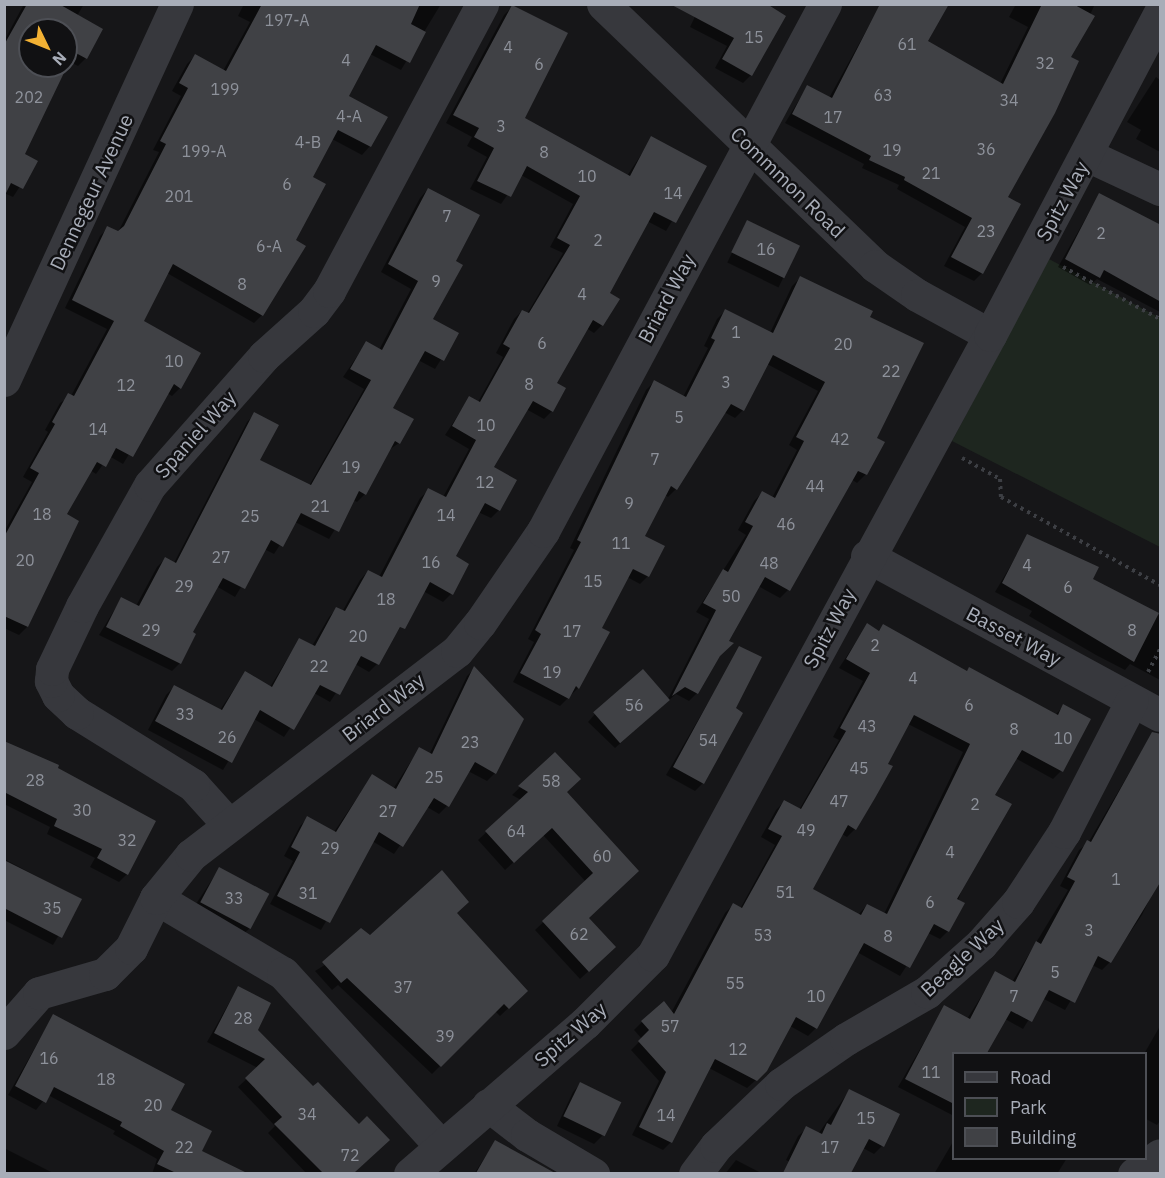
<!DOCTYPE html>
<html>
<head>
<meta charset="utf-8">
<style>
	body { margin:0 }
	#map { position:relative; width:1165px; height:1178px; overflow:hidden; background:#161618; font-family:"IBM Plex Sans",sans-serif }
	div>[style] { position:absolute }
	.green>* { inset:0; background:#1e261f }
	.shadow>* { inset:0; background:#0007; transform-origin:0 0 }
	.building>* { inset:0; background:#404145; transform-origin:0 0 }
	.path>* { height:4px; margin-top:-2px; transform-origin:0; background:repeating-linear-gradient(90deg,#3d3f44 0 3px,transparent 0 7.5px) }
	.minor>* { height:33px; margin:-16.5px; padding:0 16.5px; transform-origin:16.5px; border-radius:16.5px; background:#37383d }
	.tertiary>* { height:33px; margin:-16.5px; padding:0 16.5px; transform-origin:16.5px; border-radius:16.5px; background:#37383d }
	span { translate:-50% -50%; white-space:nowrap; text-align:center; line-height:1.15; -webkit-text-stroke:5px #111113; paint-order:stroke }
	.number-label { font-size:16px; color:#8e929b }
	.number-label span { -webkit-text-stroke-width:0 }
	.street-label { font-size:20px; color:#a8adb8 }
	.frame { position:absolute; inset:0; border:6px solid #a8adb8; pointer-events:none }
	.legend { position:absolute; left:952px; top:1052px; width:195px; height:108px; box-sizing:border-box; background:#111113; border:2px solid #4d4f55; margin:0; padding:8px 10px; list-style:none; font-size:18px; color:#a8adb8 }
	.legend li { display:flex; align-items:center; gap:12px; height:30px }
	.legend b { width:30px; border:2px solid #4d4f55 }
	.north { position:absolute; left:18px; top:18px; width:60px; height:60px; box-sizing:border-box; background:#111113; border:2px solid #4d4f55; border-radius:50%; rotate:133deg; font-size:16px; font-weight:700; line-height:24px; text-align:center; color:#a8adb8 }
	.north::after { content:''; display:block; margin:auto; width:21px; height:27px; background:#f2b134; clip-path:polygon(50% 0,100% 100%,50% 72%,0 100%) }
</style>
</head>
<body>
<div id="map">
	<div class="green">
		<div style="clip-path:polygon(1049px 259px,1160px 318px,1160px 547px,952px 441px)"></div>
	</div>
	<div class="shadow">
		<div style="clip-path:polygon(24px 4px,84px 4px,77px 16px,86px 58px,78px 66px,68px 61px,66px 65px,66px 30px,30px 30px,30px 66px,66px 66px,23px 154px,36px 162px,13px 197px,4px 193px,4px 41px)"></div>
		<div style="clip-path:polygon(244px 4px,441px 4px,401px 70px,370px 54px,347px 97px,370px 146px,362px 155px,332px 139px,311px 177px,294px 241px,262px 315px,254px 323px,167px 273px,143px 322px,180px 388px,172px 396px,167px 393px,123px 464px,109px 456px,96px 474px,90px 470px,65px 515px,78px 521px,27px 627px,19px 635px,4px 628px,4px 532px,32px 482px,23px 477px,48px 432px,45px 430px,60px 403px,71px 396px,107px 329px,65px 308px,100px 236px,108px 228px,118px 232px,159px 152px,153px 150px,181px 96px,172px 91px,187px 64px,195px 56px,223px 71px,250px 22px,238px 16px)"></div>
		<div style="clip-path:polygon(701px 4px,764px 4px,751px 75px,743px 83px,715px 68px,727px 46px,690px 27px)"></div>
		<div style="clip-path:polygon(881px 4px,926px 41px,1000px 84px,1028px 27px,1009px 17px,1016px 4px,1095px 4px,1006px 198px,982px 273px,974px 281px,944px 266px,965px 227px,897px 189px,899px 185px,862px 168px,864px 164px,785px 123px,807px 87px,829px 98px)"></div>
		<div style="clip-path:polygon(512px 7px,523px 118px,627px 176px,652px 138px,705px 167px,666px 231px,647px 221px,608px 294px,602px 325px,594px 333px,586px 328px,555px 384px,552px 411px,544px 419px,526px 409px,492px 468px,499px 510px,491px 518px,478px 512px,454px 557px,451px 594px,443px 602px,423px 591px,377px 664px,369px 672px,355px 664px,330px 702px,314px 693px,284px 737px,254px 719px,223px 770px,148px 730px,166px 695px,174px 687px,220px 710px,245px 673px,270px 687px,299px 640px,312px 646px,329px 617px,337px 608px,342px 612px,360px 580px,368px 571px,379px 577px,420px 498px,429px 490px,443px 497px,469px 449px,445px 435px,470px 397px,478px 402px,503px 357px,496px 353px,514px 319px,522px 311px,527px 314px,563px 253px,550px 247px,573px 204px,521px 175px,501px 204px,470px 189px,487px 157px,467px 146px,472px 137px,446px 123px,504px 15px)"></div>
		<div style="clip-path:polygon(1156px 77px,1160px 80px,1160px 152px,1136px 139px,1141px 130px,1127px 122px)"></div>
		<div style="clip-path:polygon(428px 189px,454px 262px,430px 320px,457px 334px,435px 369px,418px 360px,391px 408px,399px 443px,389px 450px,365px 494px,357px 502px,353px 500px,329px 539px,295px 522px,274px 554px,264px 549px,235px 597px,216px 586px,191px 633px,180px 663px,172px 671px,99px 635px,121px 599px,136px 606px,157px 567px,165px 559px,174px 563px,247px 422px,255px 414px,258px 460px,309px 486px,364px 389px,343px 377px,366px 343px,379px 350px,411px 289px,381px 272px,420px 198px)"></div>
		<div style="clip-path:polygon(1099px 195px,1160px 227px,1160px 312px,1097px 279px,1090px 285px,1058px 267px)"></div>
		<div style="left:747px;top:222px;width:57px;height:45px;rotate:26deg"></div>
		<div style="clip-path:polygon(801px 277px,868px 318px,875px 438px,883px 443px,865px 475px,857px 483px,851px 479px,788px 590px,780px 598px,758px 586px,697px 693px,689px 701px,676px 694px,615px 748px,588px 722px,595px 714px,668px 699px,709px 619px,696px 612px,746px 535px,738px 530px,754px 501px,762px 493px,772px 498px,797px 450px,789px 445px,818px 391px,767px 364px,743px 410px,735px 418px,724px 412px,676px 489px,668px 497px,665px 495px,643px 537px,648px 576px,640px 584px,627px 577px,600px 628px,608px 633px,578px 688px,560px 706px,513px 682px,534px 642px,528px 639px,574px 550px,570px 548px,646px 390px,654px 382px,683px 397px,708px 348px,704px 346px,717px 319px,725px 311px,770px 333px,792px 286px)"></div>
		<div style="clip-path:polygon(1028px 536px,1091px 580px,1160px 616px,1160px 680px,1130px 664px,1125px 670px,1096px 655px,1029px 616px,1032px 611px,995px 592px)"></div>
		<div style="clip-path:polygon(evenodd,867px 625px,878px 631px,883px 626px,966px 672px,969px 668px,1055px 715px,1064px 706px,1061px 771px,1053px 779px,1015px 758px,993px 796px,948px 931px,940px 939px,928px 933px,900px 976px,857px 952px,816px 1028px,808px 1036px,790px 1026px,766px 1071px,747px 1088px,709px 1068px,671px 1142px,663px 1150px,632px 1135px,659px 1081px,631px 1050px,642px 1039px,634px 1030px,642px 1022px,671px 1013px,725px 913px,733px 905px,740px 909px,775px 845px,761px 837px,776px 810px,784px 802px,799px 810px,839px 740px,833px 737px,863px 681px,839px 668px,867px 625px,908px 724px,963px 752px,884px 914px,867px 905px,858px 915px,811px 890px,842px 834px,847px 837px,855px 829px,908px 724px)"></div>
		<div style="clip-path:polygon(740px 648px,734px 709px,703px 783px,695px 791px,666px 775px)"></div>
		<div style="clip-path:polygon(474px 669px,495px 773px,487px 781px,468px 771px,447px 806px,439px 814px,427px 807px,394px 854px,372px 841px,321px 930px,270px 904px,293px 861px,284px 856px,300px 826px,308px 818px,334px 832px,372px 776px,393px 789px,419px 749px,429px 755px,467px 676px)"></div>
		<div style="clip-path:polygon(4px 742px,57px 766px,56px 769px,127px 874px,119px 882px,90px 867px,95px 858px,47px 834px,50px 827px,4px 804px)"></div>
		<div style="clip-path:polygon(1145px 746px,1160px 877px,1142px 915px,1110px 962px,1102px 970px,1092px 965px,1065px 1010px,1042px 998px,1023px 1029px,1005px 1019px,985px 1054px,954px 1054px,954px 1116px,898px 1087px,945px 1006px,967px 1019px,996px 973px,1012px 982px,1068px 890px,1060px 886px,1079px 850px,1088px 843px)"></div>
		<div style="clip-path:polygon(555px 754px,566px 792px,637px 871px,588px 918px,606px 955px,580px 979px,535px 930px,586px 882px,543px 835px,505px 870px,478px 840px,521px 800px,512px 795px)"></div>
		<div style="clip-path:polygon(4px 859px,80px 899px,53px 945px,4px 920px)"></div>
		<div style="clip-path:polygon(219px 869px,249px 929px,240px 937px,192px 910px)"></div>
		<div style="clip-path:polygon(370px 937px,526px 991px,500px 1016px,495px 1011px,432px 1074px,338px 985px,332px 990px,315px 971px)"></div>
		<div style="clip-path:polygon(238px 987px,256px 1030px,313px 1089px,359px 1126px,388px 1140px,353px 1174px,307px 1174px,268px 1133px,275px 1126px,238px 1087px,258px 1068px,207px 1042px)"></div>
		<div style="clip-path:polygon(53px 1016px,168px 1110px,200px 1152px,243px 1174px,152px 1174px,157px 1159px,113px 1134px,115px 1131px,48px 1095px,36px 1110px,8px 1095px)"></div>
		<div style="clip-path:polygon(1160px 1026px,1160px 1121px,1157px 1125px,1146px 1119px,1144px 1054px)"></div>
		<div style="clip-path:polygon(581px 1083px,602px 1136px,594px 1144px,557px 1126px,573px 1092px)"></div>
		<div style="clip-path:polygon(849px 1091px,882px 1146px,874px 1154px,863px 1148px,850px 1174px,813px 1174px,786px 1160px,798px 1136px,807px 1128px,818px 1134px)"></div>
		<div style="clip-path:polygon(954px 1140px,954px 1158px,1067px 1158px,1057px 1174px,934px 1174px)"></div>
		<div style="clip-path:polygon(495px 1142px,551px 1174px,474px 1174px)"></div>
		<div style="clip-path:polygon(4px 1148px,55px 1174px,4px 1174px)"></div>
		<div style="clip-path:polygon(736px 1160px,763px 1174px,725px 1174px)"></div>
	</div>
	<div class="building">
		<div style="clip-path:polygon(evenodd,27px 4px,59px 4px,103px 29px,87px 59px,74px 52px,25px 154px,38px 161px,23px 189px,11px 183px,4px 197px,4px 45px,27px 4px,30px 30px,66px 30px,66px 66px,30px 66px,30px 30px)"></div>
		<div style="clip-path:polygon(262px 4px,420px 4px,411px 24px,426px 32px,410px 63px,376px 45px,349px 96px,388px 117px,371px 147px,338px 130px,313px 177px,326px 184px,296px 240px,306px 246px,263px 316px,173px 264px,144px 321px,201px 353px,181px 389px,174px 384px,133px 457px,116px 448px,106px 467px,97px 462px,67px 514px,79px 521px,28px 627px,4px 616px,4px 537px,39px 473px,30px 468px,55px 424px,52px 422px,68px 393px,74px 396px,114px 321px,72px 300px,107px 226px,118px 231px,124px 226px,166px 144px,160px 141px,188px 88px,179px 83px,195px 54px,226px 71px)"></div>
		<div style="clip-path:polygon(670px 4px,767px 4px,786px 16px,752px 76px,722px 59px,734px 38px)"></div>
		<div style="clip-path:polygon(880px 4px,949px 4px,928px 41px,1003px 84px,1042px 4px,1073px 4px,1095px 16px,1071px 57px,1079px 61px,1055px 113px,1008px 197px,1021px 204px,983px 274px,951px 257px,972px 218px,904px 180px,905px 177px,869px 160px,871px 156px,792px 114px,807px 85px,832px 98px)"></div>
		<div style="clip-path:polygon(512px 5px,568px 33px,525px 118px,630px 176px,651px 136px,707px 166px,676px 223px,654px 212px,610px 293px,620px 299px,603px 326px,593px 320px,557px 383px,566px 388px,553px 412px,533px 401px,494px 467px,517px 480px,500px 511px,485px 503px,456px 556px,469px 564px,453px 595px,430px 582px,405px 629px,400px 627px,379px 665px,361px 656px,340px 695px,320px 685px,294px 730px,260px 710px,232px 763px,155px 721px,174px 685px,222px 710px,245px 671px,272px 687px,299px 638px,315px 646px,336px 607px,345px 611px,368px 570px,382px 577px,428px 488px,446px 497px,476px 440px,452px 426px,469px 396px,480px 402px,510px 348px,503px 344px,522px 310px,529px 313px,570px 245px,557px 238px,580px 196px,527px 166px,511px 197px,477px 181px,494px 148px,474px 137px,479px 128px,453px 115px)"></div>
		<div style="clip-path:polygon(428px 188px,480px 215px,456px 261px,463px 265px,433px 319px,459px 333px,444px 361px,425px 351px,393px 408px,414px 419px,400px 444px,395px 441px,366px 495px,359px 491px,339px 532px,301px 513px,283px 547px,271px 540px,245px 589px,223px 578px,193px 632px,196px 634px,181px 664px,106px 627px,121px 597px,139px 606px,165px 557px,176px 563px,254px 412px,279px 425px,260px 460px,311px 485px,371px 380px,350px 369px,366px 341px,382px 350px,418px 281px,388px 264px)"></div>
		<div style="clip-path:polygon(1099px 193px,1161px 225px,1161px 302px,1104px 270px,1100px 278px,1065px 259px)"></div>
		<div style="left:747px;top:220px;width:59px;height:36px;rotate:26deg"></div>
		<div style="clip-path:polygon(800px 276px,873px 311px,870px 317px,924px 343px,877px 438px,885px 442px,867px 475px,858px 471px,790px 591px,765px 577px,729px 641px,734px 643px,720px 656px,698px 694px,685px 687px,672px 696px,716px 610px,703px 603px,723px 569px,728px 572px,753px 526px,745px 522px,762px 491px,775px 498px,804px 441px,796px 437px,825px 382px,773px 355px,744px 411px,731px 404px,677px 490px,671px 486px,645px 536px,665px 546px,649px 577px,633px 569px,602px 628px,610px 632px,579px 689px,576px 686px,569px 699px,520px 673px,541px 634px,535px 630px,581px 542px,577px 540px,654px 380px,686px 397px,715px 340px,711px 338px,725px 309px,773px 333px)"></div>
		<div style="clip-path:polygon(1027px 534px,1099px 567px,1093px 579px,1159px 613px,1134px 662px,1002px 583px)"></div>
		<div style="clip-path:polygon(evenodd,867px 623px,879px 631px,883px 624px,967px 671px,969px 667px,1058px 715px,1063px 704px,1091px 719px,1063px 772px,1022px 750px,995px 795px,1012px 804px,957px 899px,965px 903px,949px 932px,934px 924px,910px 968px,864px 943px,817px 1029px,796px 1017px,767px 1071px,757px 1081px,715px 1059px,672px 1143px,639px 1127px,666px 1072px,638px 1041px,649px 1030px,641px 1021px,664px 1001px,674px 1014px,733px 903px,742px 908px,782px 836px,768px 829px,784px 800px,801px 809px,846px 731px,840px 728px,870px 673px,846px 659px,867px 623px,914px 715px,970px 744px,887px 914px,867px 904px,861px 915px,813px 889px,848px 825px,856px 830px,875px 798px,893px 766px,888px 764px,914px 715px)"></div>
		<div style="clip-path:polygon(739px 646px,762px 657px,736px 708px,743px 713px,704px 784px,673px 767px)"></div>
		<div style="clip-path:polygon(474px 666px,524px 719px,496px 774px,475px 762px,449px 807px,434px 798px,403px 847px,379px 832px,330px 923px,277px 896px,300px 852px,291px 847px,307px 816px,336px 832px,372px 774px,396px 789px,419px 747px,432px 754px)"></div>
		<div style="left:643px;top:669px;width:41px;height:66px;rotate:49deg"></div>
		<div style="clip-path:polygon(1152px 732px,1161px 734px,1161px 881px,1111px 963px,1098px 956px,1075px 1003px,1049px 990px,1032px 1022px,1011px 1011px,987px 1053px,954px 1053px,954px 1104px,905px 1079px,944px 1005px,970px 1019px,995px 971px,1015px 982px,1036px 941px,1041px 944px,1075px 881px,1067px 877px,1087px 840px,1091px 842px)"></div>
		<div style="clip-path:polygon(4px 741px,59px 765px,58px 768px,156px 821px,128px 875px,97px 858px,102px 849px,54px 826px,57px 819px,4px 792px)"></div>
		<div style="clip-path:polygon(555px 752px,581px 779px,567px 792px,639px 871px,589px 918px,616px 947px,589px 972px,542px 921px,593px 873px,552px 828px,514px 863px,485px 831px,528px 792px,518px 786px)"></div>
		<div style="clip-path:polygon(4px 860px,82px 899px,62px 938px,4px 908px)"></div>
		<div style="left:219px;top:867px;width:57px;height:40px;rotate:28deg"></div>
		<div style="clip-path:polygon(442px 870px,469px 902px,457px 913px,528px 991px,509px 1009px,504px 1004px,441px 1067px,347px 978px,341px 983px,322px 962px,361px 928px,370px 935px)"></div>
		<div style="clip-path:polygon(238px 986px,271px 1003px,258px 1030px,313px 1086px,318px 1082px,359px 1124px,367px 1116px,390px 1140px,354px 1173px,323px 1173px,274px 1124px,282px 1117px,245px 1078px,265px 1059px,214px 1033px)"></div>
		<div style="clip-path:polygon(53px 1014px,185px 1084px,171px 1110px,212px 1131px,202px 1151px,247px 1173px,176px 1173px,157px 1164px,164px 1151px,120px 1126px,122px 1122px,54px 1087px,46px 1103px,15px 1086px)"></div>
		<div style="left:580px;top:1082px;width:46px;height:38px;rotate:26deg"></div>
		<div style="clip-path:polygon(849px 1089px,900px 1114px,884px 1147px,869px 1139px,851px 1173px,783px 1173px,806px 1126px,822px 1134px,827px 1123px,831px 1125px)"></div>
		<div style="clip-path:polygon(495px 1140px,555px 1173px,476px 1173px)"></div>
	</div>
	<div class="path">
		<div style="left:1063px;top:267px;width:110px;rotate:28.2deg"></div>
		<div style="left:962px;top:458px;width:43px;rotate:28.9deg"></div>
		<div style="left:1000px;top:479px;width:18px;rotate:87deg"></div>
		<div style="left:1001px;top:497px;width:182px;rotate:29deg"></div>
		<div style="left:1148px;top:672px;width:26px;rotate:-62deg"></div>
	</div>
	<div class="minor">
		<div style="left:603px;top:4px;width:378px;rotate:43.9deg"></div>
		<div style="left:875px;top:266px;width:51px;rotate:34.6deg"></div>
		<div style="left:917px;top:295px;width:83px;rotate:28.7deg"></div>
		<div style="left:1087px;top:155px;width:81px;rotate:25deg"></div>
		<div style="left:867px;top:556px;width:333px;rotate:28.5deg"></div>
		<div style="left:229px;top:825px;width:54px;rotate:-132deg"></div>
		<div style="left:193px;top:785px;width:137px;rotate:-148.2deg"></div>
		<div style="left:77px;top:713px;width:26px;rotate:-137deg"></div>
		<div style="left:58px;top:695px;width:16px;rotate:-117deg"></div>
		<div style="left:51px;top:681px;width:12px;rotate:-85deg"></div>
		<div style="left:52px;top:669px;width:70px;rotate:-64.5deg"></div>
		<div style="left:82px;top:606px;width:139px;rotate:-60.7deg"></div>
		<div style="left:150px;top:485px;width:172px;rotate:-48.5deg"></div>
		<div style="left:264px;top:356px;width:67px;rotate:-42deg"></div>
		<div style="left:314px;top:311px;width:25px;rotate:-53deg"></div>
		<div style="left:329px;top:291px;width:325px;rotate:-61.9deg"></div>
		<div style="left:156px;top:898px;width:147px;rotate:30.6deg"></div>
		<div style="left:283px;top:973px;width:234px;rotate:47.6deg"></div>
		<div style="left:4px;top:1033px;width:53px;rotate:-48.8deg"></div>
		<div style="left:39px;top:993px;width:69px;rotate:-16.1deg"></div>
		<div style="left:105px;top:974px;width:37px;rotate:-45deg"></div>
		<div style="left:131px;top:948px;width:56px;rotate:-63.4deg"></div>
		<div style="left:156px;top:898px;width:55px;rotate:-50.9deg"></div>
		<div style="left:191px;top:855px;width:335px;rotate:-37.5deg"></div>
		<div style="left:457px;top:651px;width:36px;rotate:-51deg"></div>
		<div style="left:480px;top:623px;width:112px;rotate:-55.6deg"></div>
		<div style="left:543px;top:531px;width:598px;rotate:-61.85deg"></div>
		<div style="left:488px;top:1105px;width:49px;rotate:37.6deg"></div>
		<div style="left:527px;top:1135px;width:77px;rotate:30.6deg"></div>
		<div style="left:410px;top:1174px;width:231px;rotate:-40.8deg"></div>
		<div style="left:585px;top:1023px;width:96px;rotate:-45deg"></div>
		<div style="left:653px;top:955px;width:706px;rotate:-61.47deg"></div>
		<div style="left:990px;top:335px;width:364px;rotate:-62.2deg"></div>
		<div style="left:695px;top:1174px;width:35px;rotate:-53deg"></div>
		<div style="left:716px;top:1146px;width:90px;rotate:-43.6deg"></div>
		<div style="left:781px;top:1084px;width:79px;rotate:-34.7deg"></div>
		<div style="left:846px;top:1039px;width:94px;rotate:-30.1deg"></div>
		<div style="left:927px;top:992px;width:72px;rotate:-41.6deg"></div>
		<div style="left:981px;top:944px;width:56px;rotate:-48.6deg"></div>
		<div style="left:1018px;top:902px;width:84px;rotate:-56.7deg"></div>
		<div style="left:1064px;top:832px;width:148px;rotate:-62.7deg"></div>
		<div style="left:1134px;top:1174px;width:32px;rotate:-36deg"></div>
	</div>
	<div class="tertiary">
		<div style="left:4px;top:380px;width:414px;rotate:-65.3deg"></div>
	</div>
	<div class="number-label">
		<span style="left:287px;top:20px">197-A</span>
		<span style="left:754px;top:37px">15</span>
		<span style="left:907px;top:44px">61</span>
		<span style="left:508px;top:47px">4</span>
		<span style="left:346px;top:60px">4</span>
		<span style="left:1045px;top:63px">32</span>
		<span style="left:539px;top:64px">6</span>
		<span style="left:225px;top:89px">199</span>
		<span style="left:883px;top:95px">63</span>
		<span style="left:29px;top:97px">202</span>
		<span style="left:1009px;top:100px">34</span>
		<span style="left:349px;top:116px">4-A</span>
		<span style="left:833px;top:117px">17</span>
		<span style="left:501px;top:126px">3</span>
		<span style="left:308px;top:142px">4-B</span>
		<span style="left:986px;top:149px">36</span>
		<span style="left:892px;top:150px">19</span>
		<span style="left:204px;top:151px">199-A</span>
		<span style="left:544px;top:152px">8</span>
		<span style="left:931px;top:173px">21</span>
		<span style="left:587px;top:176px">10</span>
		<span style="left:287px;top:184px">6</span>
		<span style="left:673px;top:193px">14</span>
		<span style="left:179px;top:196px">201</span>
		<span style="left:447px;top:216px">7</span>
		<span style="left:986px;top:231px">23</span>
		<span style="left:1101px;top:233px">2</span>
		<span style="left:598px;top:240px">2</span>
		<span style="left:269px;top:246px">6-A</span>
		<span style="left:766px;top:249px">16</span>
		<span style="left:436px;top:281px">9</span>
		<span style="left:242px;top:284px">8</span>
		<span style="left:582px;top:294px">4</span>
		<span style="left:736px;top:332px">1</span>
		<span style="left:542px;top:343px">6</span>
		<span style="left:843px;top:344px">20</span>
		<span style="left:174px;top:361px">10</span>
		<span style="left:891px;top:371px">22</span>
		<span style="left:726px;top:382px">3</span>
		<span style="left:529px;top:384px">8</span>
		<span style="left:126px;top:385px">12</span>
		<span style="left:679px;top:417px">5</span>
		<span style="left:486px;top:425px">10</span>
		<span style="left:98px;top:429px">14</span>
		<span style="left:840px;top:439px">42</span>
		<span style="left:655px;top:459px">7</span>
		<span style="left:351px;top:467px">19</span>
		<span style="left:485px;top:482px">12</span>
		<span style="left:815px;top:486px">44</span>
		<span style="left:629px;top:503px">9</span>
		<span style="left:320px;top:506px">21</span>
		<span style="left:42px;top:514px">18</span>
		<span style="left:446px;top:515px">14</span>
		<span style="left:250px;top:516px">25</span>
		<span style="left:786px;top:524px">46</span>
		<span style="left:621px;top:543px">11</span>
		<span style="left:221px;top:557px">27</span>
		<span style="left:25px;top:560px">20</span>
		<span style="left:431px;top:562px">16</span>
		<span style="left:769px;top:563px">48</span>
		<span style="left:1027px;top:565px">4</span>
		<span style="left:593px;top:581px">15</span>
		<span style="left:184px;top:586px">29</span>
		<span style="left:1068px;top:587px">6</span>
		<span style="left:731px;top:596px">50</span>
		<span style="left:386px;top:599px">18</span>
		<span style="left:151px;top:630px">29</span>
		<span style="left:1132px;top:630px">8</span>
		<span style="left:572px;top:631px">17</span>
		<span style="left:358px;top:636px">20</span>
		<span style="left:875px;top:645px">2</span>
		<span style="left:319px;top:666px">22</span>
		<span style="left:552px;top:672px">19</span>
		<span style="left:913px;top:678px">4</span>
		<span style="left:634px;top:705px">56</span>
		<span style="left:969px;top:705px">6</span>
		<span style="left:185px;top:714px">33</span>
		<span style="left:867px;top:726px">43</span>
		<span style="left:1014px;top:729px">8</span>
		<span style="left:227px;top:737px">26</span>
		<span style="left:1063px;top:738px">10</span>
		<span style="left:708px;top:740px">54</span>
		<span style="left:470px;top:742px">23</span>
		<span style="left:859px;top:768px">45</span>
		<span style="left:434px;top:777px">25</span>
		<span style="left:35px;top:780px">28</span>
		<span style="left:551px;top:781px">58</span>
		<span style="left:839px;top:801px">47</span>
		<span style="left:975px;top:804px">2</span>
		<span style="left:82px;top:810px">30</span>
		<span style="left:388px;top:811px">27</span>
		<span style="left:806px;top:830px">49</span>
		<span style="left:516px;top:831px">64</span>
		<span style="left:127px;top:840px">32</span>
		<span style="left:330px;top:848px">29</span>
		<span style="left:950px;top:852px">4</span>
		<span style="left:602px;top:856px">60</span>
		<span style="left:1116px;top:879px">1</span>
		<span style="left:785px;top:892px">51</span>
		<span style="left:308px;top:893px">31</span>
		<span style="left:234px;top:898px">33</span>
		<span style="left:930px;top:902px">6</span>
		<span style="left:52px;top:908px">35</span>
		<span style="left:1089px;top:930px">3</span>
		<span style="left:579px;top:934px">62</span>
		<span style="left:763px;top:935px">53</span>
		<span style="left:888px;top:936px">8</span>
		<span style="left:1055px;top:972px">5</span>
		<span style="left:735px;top:983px">55</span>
		<span style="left:403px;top:987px">37</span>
		<span style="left:816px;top:996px">10</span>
		<span style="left:1014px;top:996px">7</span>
		<span style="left:243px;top:1018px">28</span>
		<span style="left:670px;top:1026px">57</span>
		<span style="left:445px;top:1036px">39</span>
		<span style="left:738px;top:1049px">12</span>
		<span style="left:49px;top:1058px">16</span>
		<span style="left:931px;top:1072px">11</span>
		<span style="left:106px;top:1079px">18</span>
		<span style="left:153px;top:1105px">20</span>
		<span style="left:307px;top:1114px">34</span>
		<span style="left:666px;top:1115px">14</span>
		<span style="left:866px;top:1118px">15</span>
		<span style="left:184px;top:1147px">22</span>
		<span style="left:830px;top:1147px">17</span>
		<span style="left:350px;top:1155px">72</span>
	</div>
	<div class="street-label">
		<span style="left:788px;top:182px;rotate:44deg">Commmon Road</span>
		<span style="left:91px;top:192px;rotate:-65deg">Dennegeur Avenue</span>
		<span style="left:1062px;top:201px;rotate:-62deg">Spitz Way</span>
		<span style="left:666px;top:298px;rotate:-62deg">Briard Way</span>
		<span style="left:195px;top:434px;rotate:-48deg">Spaniel Way</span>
		<span style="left:829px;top:628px;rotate:-62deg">Spitz Way</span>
		<span style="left:1014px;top:636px;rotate:28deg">Basset Way</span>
		<span style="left:383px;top:707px;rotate:-38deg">Briard Way</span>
		<span style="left:962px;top:957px;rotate:-43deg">Beagle Way</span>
		<span style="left:570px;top:1034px;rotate:-41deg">Spitz Way</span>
	</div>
	<div class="frame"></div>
	<ul class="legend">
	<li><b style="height:8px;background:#37383d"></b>Road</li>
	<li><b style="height:16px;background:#1e261f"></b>Park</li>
	<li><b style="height:16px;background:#404145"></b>Building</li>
	</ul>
	<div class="north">N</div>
</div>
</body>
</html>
